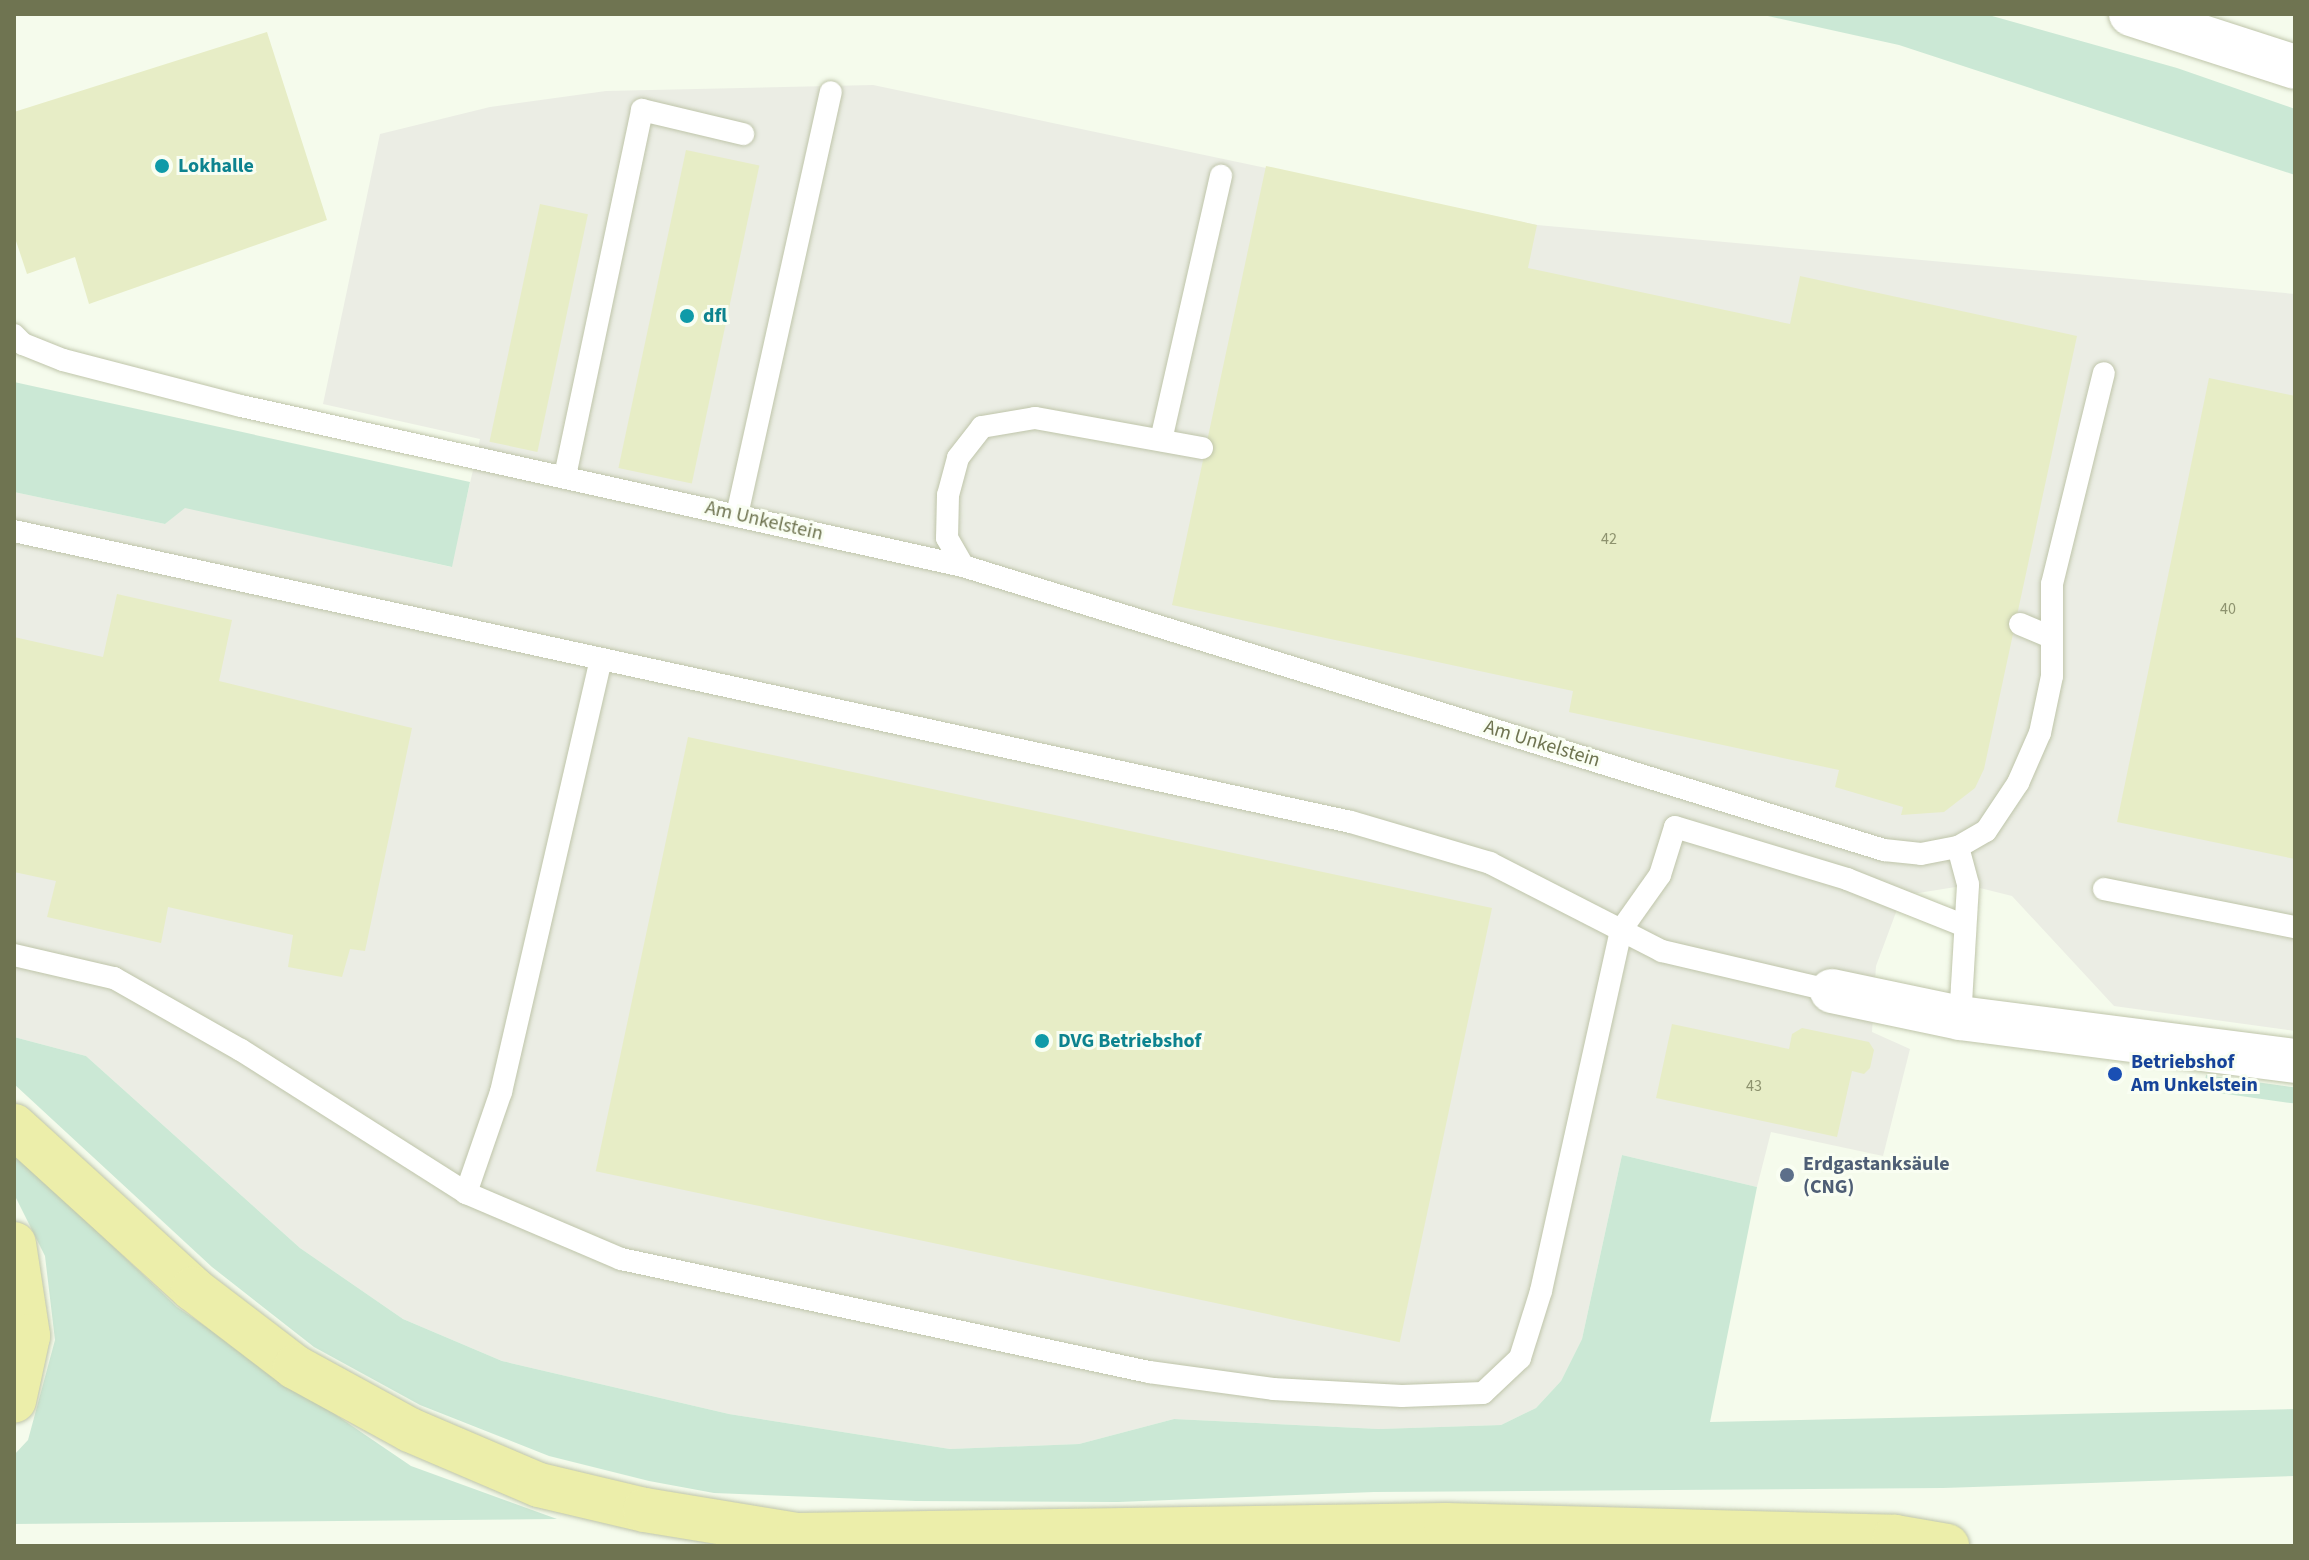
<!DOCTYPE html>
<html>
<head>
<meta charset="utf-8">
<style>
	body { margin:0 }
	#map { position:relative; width:2309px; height:1560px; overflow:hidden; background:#f5fbec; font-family:"Source Sans 3",sans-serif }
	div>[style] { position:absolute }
	.industrial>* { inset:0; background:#ebede4 }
	.green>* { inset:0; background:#cbe8d5; transform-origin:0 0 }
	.building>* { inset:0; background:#e7edc6; transform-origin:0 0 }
	.roads { filter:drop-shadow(0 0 2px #bfc5aa) drop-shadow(0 0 2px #bfc5aa) }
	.service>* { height:22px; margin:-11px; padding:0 11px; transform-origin:11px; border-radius:11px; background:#fff }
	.minor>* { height:44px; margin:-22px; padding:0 22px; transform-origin:22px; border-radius:22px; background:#fff }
	.motorway>* { height:44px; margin:-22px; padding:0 22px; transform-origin:22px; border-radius:22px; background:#eceeaa }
	.dots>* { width:22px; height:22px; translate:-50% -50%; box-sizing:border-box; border:4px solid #f9fef2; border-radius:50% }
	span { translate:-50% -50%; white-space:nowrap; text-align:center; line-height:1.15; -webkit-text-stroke:6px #f9fef2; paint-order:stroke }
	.number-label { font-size:16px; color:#8d926e }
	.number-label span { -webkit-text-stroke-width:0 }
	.culture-label { font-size:20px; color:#0d838f; font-weight:700 }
	.left { translate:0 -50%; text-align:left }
	.street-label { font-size:20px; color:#6f7451 }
	.transit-label { font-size:20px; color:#164399; font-weight:700 }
	.service-label { font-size:20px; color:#4e5e75; font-weight:700 }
	.frame { position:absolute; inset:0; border:16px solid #6f7451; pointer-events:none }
</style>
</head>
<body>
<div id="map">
	<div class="industrial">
		<div style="clip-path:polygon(873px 85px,1537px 225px,2295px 294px,2295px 1031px,2114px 1006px,2012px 896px,1968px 885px,1912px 894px,1898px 907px,1876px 966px,1872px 1032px,1910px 1049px,1883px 1156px,1771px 1132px,1757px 1187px,1622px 1155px,1582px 1339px,1561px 1381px,1536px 1408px,1501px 1425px,1379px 1429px,1174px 1419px,1079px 1444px,950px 1449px,729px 1414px,502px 1361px,403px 1319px,300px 1248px,86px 1056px,14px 1037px,14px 492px,165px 524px,185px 507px,451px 567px,480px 439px,323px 404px,380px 134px,490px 107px,606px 91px)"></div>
	</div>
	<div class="green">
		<div style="clip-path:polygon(1759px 14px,1985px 14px,2177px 68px,2295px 109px,2295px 175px,1899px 45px)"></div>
		<div style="clip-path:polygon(14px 382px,470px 482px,452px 567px,185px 508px,165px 524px,14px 492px)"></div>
		<div style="clip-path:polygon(14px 1037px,86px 1056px,300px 1248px,403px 1319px,502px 1361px,729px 1414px,950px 1449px,1079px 1444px,1174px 1419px,1379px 1429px,1501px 1425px,1536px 1408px,1561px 1381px,1582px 1339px,1622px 1155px,1757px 1187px,1710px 1422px,2295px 1409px,2295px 1476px,1943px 1488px,1374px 1492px,1118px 1502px,916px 1501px,714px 1493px,649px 1481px,549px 1456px,420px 1405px,314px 1347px,212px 1267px,14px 1084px)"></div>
		<div style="left:2206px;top:1075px;width:90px;height:16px;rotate:8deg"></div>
		<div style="clip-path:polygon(14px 1152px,177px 1307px,411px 1466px,557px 1519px,14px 1524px,14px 1455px,28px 1440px,55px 1340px,45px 1256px,14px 1194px)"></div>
	</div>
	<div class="building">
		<div style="clip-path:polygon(267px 32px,327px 220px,89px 304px,75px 257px,27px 274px,14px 235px,14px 112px)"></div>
		<div style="left:686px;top:150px;width:75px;height:325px;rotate:12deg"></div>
		<div style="clip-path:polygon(1266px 166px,1537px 225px,1528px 268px,1790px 324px,1800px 276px,2077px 336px,1984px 769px,1975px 788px,1944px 812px,1901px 815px,1903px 807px,1835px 787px,1839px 770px,1569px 712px,1573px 691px,1172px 605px)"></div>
		<div style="left:540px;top:204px;width:49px;height:243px;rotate:12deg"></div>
		<div style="clip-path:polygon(2209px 378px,2295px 396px,2295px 859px,2117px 822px)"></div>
		<div style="clip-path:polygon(117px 594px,232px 620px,219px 681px,412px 728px,365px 951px,350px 949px,342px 977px,288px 967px,293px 935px,168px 907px,161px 943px,47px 917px,56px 881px,14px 872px,14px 637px,103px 657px)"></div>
		<div style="left:688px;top:737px;width:822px;height:444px;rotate:12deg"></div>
		<div style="clip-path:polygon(1672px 1024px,1789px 1049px,1792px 1034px,1802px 1028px,1869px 1042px,1874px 1050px,1870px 1068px,1864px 1074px,1852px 1071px,1837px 1137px,1656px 1098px)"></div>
	</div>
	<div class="roads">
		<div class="service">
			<div style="left:14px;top:335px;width:13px;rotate:45deg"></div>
			<div style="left:23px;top:344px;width:43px;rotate:21.8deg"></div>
			<div style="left:63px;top:360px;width:184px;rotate:14.5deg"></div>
			<div style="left:241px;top:406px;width:740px;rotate:12.5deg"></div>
			<div style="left:1161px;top:440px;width:271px;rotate:-77.2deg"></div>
			<div style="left:1202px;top:448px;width:170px;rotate:-169.8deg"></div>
			<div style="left:1035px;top:418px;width:54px;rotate:170.4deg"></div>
			<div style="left:982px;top:427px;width:39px;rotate:128deg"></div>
			<div style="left:958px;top:458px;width:38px;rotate:105deg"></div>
			<div style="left:948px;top:495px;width:43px;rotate:91.3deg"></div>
			<div style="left:947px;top:538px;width:32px;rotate:60deg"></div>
			<div style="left:963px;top:566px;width:964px;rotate:17.14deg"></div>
			<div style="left:1884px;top:850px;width:37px;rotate:6deg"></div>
			<div style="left:1921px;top:854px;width:38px;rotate:-11deg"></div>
			<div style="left:1958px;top:847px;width:32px;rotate:-30deg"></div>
			<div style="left:1986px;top:831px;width:58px;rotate:-56.3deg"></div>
			<div style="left:2018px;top:783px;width:55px;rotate:-66.3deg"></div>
			<div style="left:2040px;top:733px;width:58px;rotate:-78.1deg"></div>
			<div style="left:2052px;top:676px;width:92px;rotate:-90deg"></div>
			<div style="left:2052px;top:584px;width:217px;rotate:-76.2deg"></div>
			<div style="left:565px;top:476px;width:374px;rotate:-78.1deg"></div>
			<div style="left:642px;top:110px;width:104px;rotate:13.4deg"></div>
			<div style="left:737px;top:515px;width:433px;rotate:-77.5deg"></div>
			<div style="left:14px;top:531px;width:1368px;rotate:12.28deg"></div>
			<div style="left:1351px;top:822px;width:145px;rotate:16.4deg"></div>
			<div style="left:1490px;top:863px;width:193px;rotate:27.1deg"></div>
			<div style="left:1662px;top:951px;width:175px;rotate:13.2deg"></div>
			<div style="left:2020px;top:624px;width:33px;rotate:23deg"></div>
			<div style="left:1958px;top:847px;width:39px;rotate:75deg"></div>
			<div style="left:1968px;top:885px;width:133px;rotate:93.4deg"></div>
			<div style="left:2104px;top:889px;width:195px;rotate:11.3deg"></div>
			<div style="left:14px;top:955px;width:103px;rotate:13deg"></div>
			<div style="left:114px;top:978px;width:146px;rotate:29.6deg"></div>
			<div style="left:241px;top:1050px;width:267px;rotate:32.4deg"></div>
			<div style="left:466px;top:1193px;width:168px;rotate:23.1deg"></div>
			<div style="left:621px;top:1259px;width:540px;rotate:12.08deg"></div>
			<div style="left:1149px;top:1372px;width:125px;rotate:7.8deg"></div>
			<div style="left:1273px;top:1389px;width:129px;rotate:3.1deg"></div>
			<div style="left:1402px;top:1396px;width:81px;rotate:-2.1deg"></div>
			<div style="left:1483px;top:1393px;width:51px;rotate:-43.4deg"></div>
			<div style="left:1520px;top:1358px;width:70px;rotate:-72.6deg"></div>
			<div style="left:1541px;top:1291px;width:370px;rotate:-77.5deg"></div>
			<div style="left:1621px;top:930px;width:67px;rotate:-54.7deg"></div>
			<div style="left:1660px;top:875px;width:50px;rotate:-72.6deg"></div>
			<div style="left:1675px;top:827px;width:180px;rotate:16.8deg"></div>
			<div style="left:1847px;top:879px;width:127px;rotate:21.7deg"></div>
			<div style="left:466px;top:1193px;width:107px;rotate:-70.9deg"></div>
			<div style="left:501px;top:1092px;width:444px;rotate:-77deg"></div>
		</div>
		<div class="minor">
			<div style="left:2131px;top:14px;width:172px;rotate:17.9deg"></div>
			<div style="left:1832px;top:991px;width:131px;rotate:11.9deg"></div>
			<div style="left:1960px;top:1018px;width:338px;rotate:7.3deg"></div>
		</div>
		<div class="motorway">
			<div style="left:14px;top:1126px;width:242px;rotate:42.3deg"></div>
			<div style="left:193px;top:1289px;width:128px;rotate:37.4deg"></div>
			<div style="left:295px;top:1367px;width:131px;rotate:28.7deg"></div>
			<div style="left:410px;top:1430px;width:140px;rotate:23.1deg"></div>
			<div style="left:539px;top:1485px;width:109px;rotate:13.3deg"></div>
			<div style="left:645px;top:1510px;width:155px;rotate:9.3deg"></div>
			<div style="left:798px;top:1535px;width:648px;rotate:-0.88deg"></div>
			<div style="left:1446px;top:1525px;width:449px;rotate:1.5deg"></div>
			<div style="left:1895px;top:1537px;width:53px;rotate:9.8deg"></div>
			<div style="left:14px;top:1244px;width:93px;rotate:81.3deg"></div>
			<div style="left:28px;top:1336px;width:66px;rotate:102.2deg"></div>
		</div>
	</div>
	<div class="dots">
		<div style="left:162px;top:166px;background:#0f9aa8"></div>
		<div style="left:687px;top:316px;background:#0f9aa8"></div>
		<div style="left:1042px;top:1041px;background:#0f9aa8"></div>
		<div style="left:2115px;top:1074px;background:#1a4fb4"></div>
		<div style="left:1787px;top:1175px;background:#5c6f8a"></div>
	</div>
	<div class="number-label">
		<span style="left:1609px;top:539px">42</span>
		<span style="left:2228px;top:609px">40</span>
		<span style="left:1754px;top:1086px">43</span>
	</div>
	<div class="culture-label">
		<span class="left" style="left:178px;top:166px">Lokhalle</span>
		<span class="left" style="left:703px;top:316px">dfl</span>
		<span class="left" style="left:1058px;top:1041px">DVG Betriebshof</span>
	</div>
	<div class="street-label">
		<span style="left:764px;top:521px;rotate:13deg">Am Unkelstein</span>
		<span style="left:1542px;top:744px;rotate:17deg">Am Unkelstein</span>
	</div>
	<div class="transit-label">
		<span class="left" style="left:2131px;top:1074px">Betriebshof<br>Am Unkelstein</span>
	</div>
	<div class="service-label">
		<span class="left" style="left:1803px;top:1176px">Erdgastanksäule<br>(CNG)</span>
	</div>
	<div class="frame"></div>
</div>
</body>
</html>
